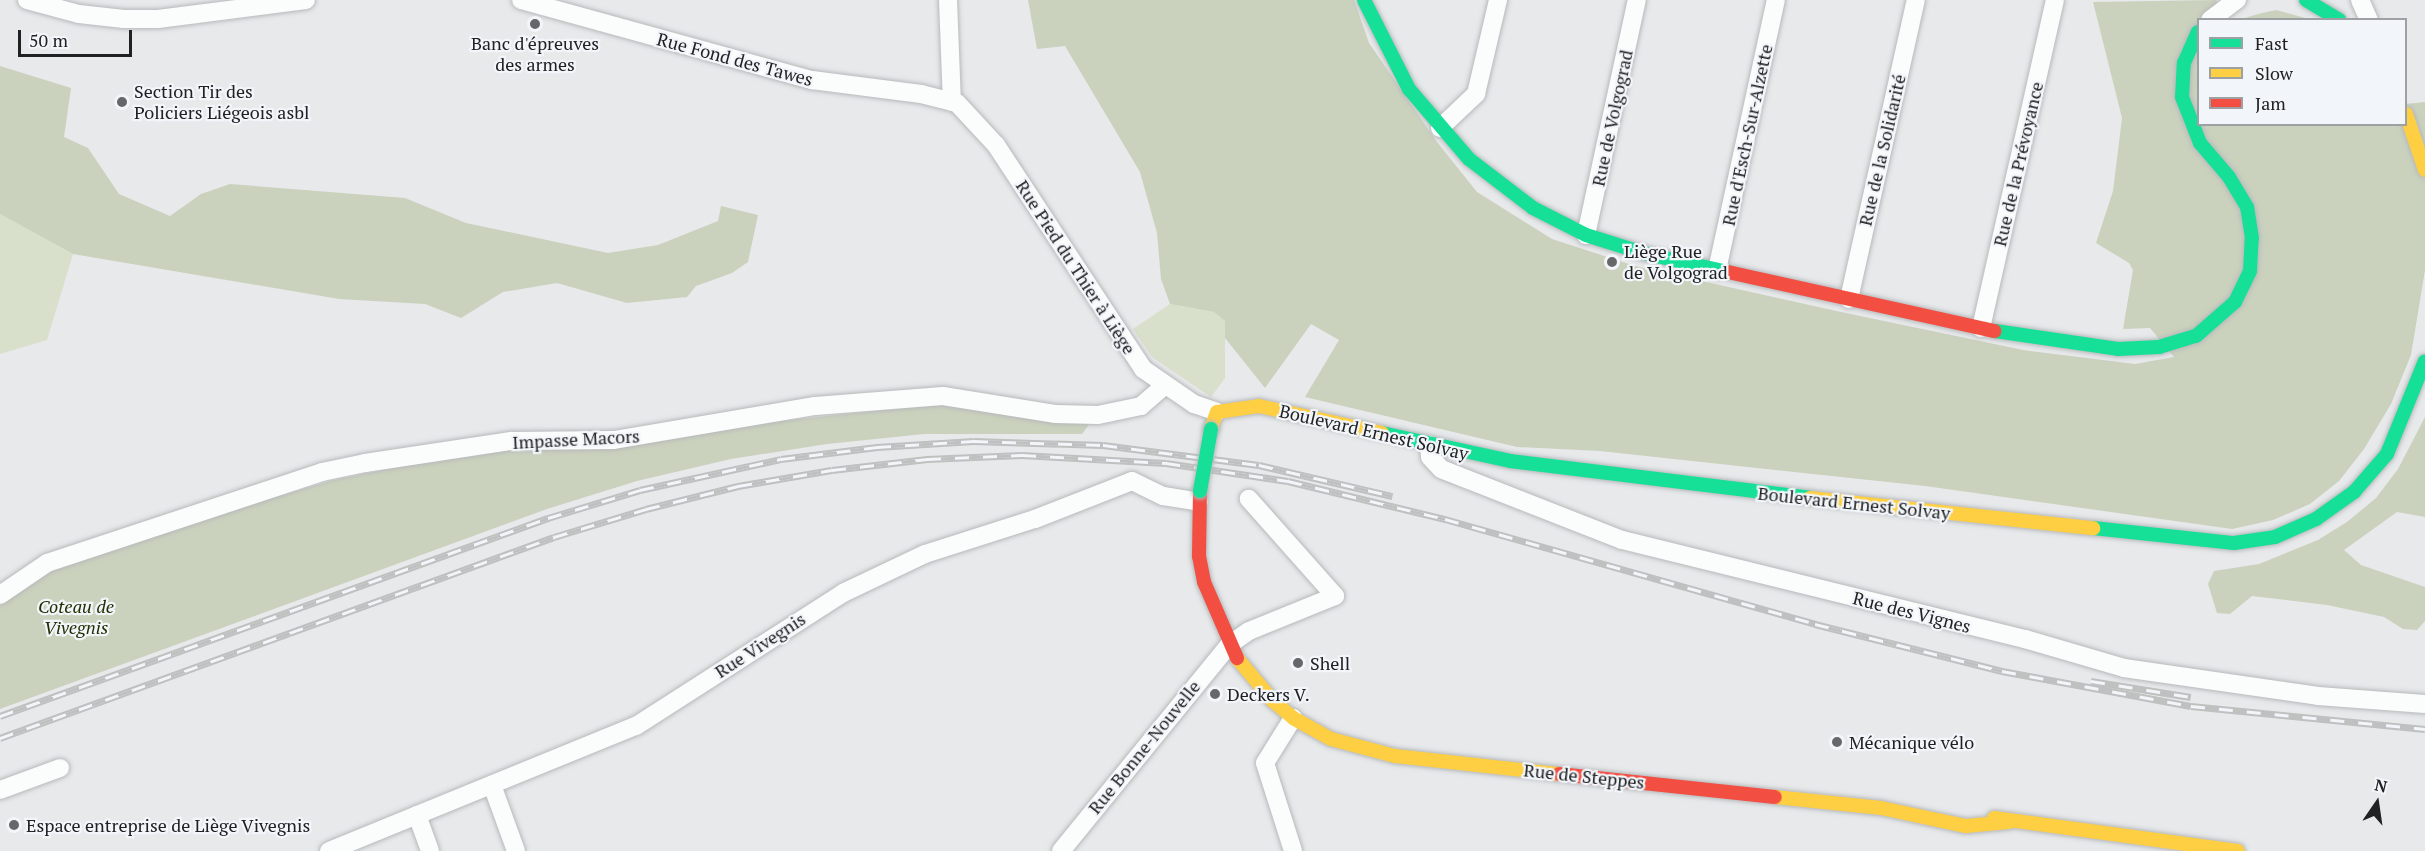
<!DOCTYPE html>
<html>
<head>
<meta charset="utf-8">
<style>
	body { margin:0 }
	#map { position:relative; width:2425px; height:851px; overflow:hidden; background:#e7e9eb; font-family:"PT Serif",serif }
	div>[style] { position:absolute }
	.green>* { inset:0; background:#d8e0cc }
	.forest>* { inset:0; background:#cad2bd }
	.roads { filter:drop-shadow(0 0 2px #b7b9bb) drop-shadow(0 0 2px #b7b9bb) }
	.street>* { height:18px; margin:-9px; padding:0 9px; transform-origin:9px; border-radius:9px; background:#fbfcfc }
	.fast>* { height:14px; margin:-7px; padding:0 7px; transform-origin:7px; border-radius:7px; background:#16e098 }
	.slow>* { height:14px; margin:-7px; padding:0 7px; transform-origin:7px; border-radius:7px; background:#ffcf43 }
	.jam>* { height:14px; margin:-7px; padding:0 7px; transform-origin:7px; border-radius:7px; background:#f24e42 }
	.rail>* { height:7px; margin-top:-3.5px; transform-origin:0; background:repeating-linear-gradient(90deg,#f2f6fa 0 14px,#bfc0c0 0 28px); box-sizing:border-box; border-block:2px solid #bfc0c0 }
	.bridges { filter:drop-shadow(0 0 2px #b7b9bb) drop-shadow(0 0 2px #b7b9bb) }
	.fast-bridge>* { height:14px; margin:-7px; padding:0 7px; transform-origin:7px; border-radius:7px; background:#16e098 }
	.dots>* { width:16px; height:16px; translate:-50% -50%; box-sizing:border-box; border:3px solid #f2f6fa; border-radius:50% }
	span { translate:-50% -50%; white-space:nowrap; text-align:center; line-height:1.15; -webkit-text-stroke:4.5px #f2f6fa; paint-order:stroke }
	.poi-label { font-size:18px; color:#202123 }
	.left { translate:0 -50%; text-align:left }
	.street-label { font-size:18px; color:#202123 }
	.park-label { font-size:18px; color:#232e00; font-style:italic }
	.legend { position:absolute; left:2197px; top:18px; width:210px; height:108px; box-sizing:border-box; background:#f2f6fa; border:2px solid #9ea1a4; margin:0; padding:8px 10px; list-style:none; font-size:18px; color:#202123 }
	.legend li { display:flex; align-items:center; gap:12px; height:30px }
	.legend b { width:30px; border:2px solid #9ea1a4 }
	.north { position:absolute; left:2347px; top:773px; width:60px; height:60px; -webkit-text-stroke:4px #f2f6fa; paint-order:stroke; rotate:13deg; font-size:16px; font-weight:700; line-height:24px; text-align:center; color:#202123 }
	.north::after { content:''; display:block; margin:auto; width:21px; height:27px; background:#202123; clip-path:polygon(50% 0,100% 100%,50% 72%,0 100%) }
	.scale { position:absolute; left:18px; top:30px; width:114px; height:27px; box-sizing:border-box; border:3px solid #202123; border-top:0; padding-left:8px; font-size:18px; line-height:21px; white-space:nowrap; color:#202123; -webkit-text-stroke:4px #f2f6fa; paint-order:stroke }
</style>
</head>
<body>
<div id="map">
	<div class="green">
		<div style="clip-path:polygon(0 214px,73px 254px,47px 340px,0 354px)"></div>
		<div style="clip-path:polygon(1170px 304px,1214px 312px,1225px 321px,1225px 378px,1211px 397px,1152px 357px,1133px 329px)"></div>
	</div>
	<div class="forest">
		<div style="clip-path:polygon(1028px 0,1354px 0,1369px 43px,1437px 142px,1477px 192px,1552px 239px,1635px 266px,1841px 312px,2023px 350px,2135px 364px,2174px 357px,2150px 328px,2123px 329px,2133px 270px,2129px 263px,2096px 243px,2113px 191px,2122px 118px,2093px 2px,2216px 0,2229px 19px,2198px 20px,2198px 124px,2406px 124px,2406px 104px,2425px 102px,2425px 270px,2411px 355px,2391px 404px,2364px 449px,2339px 481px,2310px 504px,2273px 520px,2232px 529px,1925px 486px,1600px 451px,1517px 447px,1305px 397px,1339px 340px,1311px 324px,1265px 388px,1225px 338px,1225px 321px,1214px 312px,1170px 304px,1161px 279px,1157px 233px,1140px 172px,1065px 46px,1037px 49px)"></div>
		<div style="clip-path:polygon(2276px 10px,2309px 19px,2242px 19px,2258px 14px)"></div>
		<div style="clip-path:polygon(0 66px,71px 88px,64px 137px,88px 148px,119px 194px,170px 216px,201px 194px,230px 184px,405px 198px,466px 223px,608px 253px,658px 245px,718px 221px,721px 206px,758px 215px,748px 262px,732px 273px,696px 286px,687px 297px,627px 303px,557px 283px,503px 292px,461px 318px,425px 304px,339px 299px,73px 254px,0 214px)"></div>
		<div style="clip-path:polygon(943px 404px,1091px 422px,1082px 434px,924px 434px,827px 444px,731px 459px,637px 481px,547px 509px,0 709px,0 595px,47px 563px,334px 480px,461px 454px)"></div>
		<div style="clip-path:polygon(2425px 417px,2425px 517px,2397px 512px,2344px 550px,2361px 565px,2425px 587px,2425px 621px,2417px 630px,2403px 629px,2384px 617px,2327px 605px,2252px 596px,2230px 614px,2217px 613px,2208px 584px,2214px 571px,2259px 564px,2318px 540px,2347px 522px,2376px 498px,2398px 469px)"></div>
	</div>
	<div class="roads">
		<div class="street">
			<div style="left:27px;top:0;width:54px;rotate:15.1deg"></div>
			<div style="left:79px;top:14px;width:45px;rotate:6.3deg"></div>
			<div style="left:124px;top:19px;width:34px"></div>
			<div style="left:158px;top:19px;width:149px;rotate:-7.3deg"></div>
			<div style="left:521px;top:0;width:302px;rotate:15.4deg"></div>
			<div style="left:812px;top:80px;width:110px;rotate:7.3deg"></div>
			<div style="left:921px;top:94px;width:37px;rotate:14deg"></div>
			<div style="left:957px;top:103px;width:57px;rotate:47.1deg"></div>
			<div style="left:996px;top:145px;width:268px;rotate:56.7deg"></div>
			<div style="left:1143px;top:369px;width:62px;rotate:34.5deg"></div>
			<div style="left:1194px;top:404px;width:24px;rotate:19deg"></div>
			<div style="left:948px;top:0;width:102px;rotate:87.8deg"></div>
			<div style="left:2360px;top:0;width:22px;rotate:66deg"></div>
			<div style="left:2210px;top:20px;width:34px;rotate:-37deg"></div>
			<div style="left:1440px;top:128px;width:50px;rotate:-43.4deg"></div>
			<div style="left:1476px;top:94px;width:97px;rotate:-76.8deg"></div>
			<div style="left:1586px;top:235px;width:240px;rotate:-77.8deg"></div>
			<div style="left:1717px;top:270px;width:276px;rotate:-77.7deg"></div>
			<div style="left:1849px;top:299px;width:306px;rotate:-77.4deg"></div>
			<div style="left:1981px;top:328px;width:336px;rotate:-77.3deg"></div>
			<div style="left:1429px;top:445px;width:12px;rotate:85deg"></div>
			<div style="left:1430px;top:457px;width:16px;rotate:47deg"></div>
			<div style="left:1441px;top:469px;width:194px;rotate:21.4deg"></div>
			<div style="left:1622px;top:540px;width:415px;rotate:13.8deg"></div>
			<div style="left:2025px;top:639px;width:103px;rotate:16.3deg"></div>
			<div style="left:2124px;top:668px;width:196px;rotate:8.2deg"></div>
			<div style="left:2318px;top:696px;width:107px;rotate:4.3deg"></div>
			<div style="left:0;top:595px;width:57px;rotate:-34.2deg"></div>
			<div style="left:47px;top:563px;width:290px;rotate:-18.3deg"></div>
			<div style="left:322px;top:472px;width:44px;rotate:-11.8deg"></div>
			<div style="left:365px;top:463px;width:148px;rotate:-8.6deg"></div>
			<div style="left:511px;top:441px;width:103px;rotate:-0.6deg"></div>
			<div style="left:614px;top:440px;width:204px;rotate:-9.6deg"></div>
			<div style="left:815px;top:406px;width:128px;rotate:-4.5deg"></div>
			<div style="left:943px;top:396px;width:113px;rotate:9.1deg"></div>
			<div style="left:1055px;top:414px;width:43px;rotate:1.3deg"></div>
			<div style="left:1098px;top:415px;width:44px;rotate:-11.8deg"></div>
			<div style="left:1141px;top:406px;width:32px;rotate:-41deg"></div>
			<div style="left:1293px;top:718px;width:53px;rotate:121.9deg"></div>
			<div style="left:1265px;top:763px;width:92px;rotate:72.3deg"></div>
			<div style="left:492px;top:785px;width:70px;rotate:70deg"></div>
			<div style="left:0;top:790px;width:64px;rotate:-20.1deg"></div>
			<div style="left:417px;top:815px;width:38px;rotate:70deg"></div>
			<div style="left:329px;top:851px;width:331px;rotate:-22.2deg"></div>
			<div style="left:636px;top:726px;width:246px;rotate:-32.7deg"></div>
			<div style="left:843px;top:593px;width:91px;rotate:-25.4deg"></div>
			<div style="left:925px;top:554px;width:115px;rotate:-17.7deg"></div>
			<div style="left:1035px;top:519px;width:104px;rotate:-21.4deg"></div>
			<div style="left:1132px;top:481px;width:34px;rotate:26deg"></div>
			<div style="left:1163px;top:496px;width:36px;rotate:9deg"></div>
			<div style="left:1061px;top:851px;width:266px;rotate:-50.8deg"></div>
			<div style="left:1229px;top:645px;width:24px;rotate:-35deg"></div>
			<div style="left:1249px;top:631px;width:93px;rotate:-22.1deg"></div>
			<div style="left:1335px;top:596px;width:130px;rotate:-131.6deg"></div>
		</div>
		<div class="fast">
			<div style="left:1364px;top:0;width:100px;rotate:63.2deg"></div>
			<div style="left:1409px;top:89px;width:92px;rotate:49.4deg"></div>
			<div style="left:1469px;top:159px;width:81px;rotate:37.4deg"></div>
			<div style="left:1533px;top:208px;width:59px;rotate:27deg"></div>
			<div style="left:1586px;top:235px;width:60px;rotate:17.5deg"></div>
			<div style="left:1643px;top:253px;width:87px;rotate:12.6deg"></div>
			<div style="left:2306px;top:0;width:39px;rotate:31deg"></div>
			<div style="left:1995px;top:331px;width:124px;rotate:8.3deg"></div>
			<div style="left:2118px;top:349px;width:41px;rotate:-2.8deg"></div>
			<div style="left:2159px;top:347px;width:39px;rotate:-17deg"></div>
			<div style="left:2196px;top:336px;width:52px;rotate:-41.1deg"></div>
			<div style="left:2235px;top:302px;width:34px;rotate:-64deg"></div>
			<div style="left:2250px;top:271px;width:33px;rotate:-87deg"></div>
			<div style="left:2252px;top:238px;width:31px;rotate:-99deg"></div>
			<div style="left:2247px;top:207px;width:35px;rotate:-121deg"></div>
			<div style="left:2229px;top:177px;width:45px;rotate:-130.5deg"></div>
			<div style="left:2200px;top:143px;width:49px;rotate:-111.4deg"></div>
			<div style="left:2182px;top:97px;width:34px;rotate:-87deg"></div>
			<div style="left:2184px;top:63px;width:34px;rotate:-66deg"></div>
			<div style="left:1382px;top:433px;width:131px;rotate:12.3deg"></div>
			<div style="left:1510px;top:461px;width:302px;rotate:7deg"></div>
			<div style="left:2093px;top:528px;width:142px;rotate:6.1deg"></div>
			<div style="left:2234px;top:543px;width:41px;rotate:-8.3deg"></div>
			<div style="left:2275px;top:537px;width:45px;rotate:-23.7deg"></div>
			<div style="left:2316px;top:519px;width:47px;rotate:-35.4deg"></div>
			<div style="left:2354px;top:492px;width:50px;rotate:-49deg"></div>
			<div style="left:2387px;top:454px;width:100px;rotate:-67.8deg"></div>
		</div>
		<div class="slow">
			<div style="left:2406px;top:114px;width:59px;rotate:71.3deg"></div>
			<div style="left:1211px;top:429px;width:18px;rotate:-71deg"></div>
			<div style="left:1217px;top:412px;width:42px;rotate:-8.1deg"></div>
			<div style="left:1259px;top:406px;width:126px;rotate:12.4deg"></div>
			<div style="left:1810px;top:498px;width:285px;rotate:6.1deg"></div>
			<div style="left:1237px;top:658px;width:56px;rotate:50.1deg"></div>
			<div style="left:1273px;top:701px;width:26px;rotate:40deg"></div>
			<div style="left:1293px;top:718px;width:43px;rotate:28.9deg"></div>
			<div style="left:1331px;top:739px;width:66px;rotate:14.9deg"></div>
			<div style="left:1395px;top:756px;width:165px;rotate:6.3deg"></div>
			<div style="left:1775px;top:797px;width:107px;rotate:5.9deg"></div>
			<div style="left:1881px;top:808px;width:87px;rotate:12deg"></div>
			<div style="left:1966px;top:826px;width:43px;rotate:-5.3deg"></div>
			<div style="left:1994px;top:818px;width:246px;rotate:7.7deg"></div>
		</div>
		<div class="jam">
			<div style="left:1728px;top:272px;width:273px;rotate:12.5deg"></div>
			<div style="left:1200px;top:491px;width:65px;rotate:90.9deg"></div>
			<div style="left:1199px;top:556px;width:26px;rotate:79deg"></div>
			<div style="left:1204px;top:582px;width:83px;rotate:66.5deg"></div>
			<div style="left:1559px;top:774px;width:217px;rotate:6.1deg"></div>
		</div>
	</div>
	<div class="rail">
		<div style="left:2091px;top:681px;width:101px;rotate:9.1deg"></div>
		<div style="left:0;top:716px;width:583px;rotate:-19.87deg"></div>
		<div style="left:548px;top:518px;width:96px;rotate:-16.9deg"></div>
		<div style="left:640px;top:490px;width:144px;rotate:-12.4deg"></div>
		<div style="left:781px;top:459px;width:97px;rotate:-7.1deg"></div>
		<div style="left:877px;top:447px;width:97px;rotate:-3.5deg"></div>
		<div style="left:974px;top:441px;width:129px;rotate:1.8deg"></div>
		<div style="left:1103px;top:445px;width:157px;rotate:7.3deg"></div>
		<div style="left:1259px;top:465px;width:137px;rotate:13.1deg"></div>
		<div style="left:0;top:738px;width:589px;rotate:-19.94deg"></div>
		<div style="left:554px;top:537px;width:96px;rotate:-16.9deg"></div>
		<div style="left:646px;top:509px;width:95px;rotate:-14deg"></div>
		<div style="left:738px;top:486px;width:95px;rotate:-9.7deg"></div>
		<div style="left:832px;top:470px;width:96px;rotate:-6.6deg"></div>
		<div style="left:927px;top:459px;width:95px;rotate:-2.4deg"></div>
		<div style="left:1022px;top:455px;width:144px;rotate:3.2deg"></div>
		<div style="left:1166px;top:463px;width:123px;rotate:8.4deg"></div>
		<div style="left:1288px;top:481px;width:162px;rotate:13.6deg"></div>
		<div style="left:1445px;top:519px;width:385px;rotate:15.8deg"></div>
		<div style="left:1815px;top:624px;width:193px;rotate:14.1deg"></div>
		<div style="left:2002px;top:671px;width:192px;rotate:10.5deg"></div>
		<div style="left:2191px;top:706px;width:235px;rotate:5.6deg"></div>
	</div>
	<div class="bridges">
		<div class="fast-bridge">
			<div style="left:1200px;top:491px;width:63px;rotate:-79.9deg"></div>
		</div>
	</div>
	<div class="dots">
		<div style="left:535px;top:24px;background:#666769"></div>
		<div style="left:122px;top:102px;background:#666769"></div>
		<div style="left:1612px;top:262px;background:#666769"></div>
		<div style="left:1298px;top:663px;background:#666769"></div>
		<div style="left:1215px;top:694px;background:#666769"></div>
		<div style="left:1837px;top:742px;background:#666769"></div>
		<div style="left:14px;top:825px;background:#666769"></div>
	</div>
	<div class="poi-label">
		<span style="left:535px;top:54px">Banc d'épreuves<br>des armes</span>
		<span class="left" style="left:134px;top:102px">Section Tir des<br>Policiers Liégeois asbl</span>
		<span class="left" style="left:1624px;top:262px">Liège Rue<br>de Volgograd</span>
		<span class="left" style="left:1310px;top:663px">Shell</span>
		<span class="left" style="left:1227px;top:694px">Deckers V.</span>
		<span class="left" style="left:1849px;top:742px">Mécanique vélo</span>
		<span class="left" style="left:26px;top:825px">Espace entreprise de Liège Vivegnis</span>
	</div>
	<div class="street-label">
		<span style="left:735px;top:59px;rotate:15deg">Rue Fond des Tawes</span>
		<span style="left:1612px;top:118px;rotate:-78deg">Rue de Volgograd</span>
		<span style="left:1747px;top:135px;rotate:-78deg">Rue d'Esch-Sur-Alzette</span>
		<span style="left:1882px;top:150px;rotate:-77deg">Rue de la Solidarité</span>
		<span style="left:2018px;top:164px;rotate:-77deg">Rue de la Prévoyance</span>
		<span style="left:1076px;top:267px;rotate:57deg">Rue Pied du Thier à Liège</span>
		<span style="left:1374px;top:432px;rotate:13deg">Boulevard Ernest Solvay</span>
		<span style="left:576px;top:439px;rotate:-3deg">Impasse Macors</span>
		<span style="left:1854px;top:503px;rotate:6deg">Boulevard Ernest Solvay</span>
		<span style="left:1912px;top:612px;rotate:14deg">Rue des Vignes</span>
		<span style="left:760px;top:645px;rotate:-33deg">Rue Vivegnis</span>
		<span style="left:1144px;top:747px;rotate:-51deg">Rue Bonne-Nouvelle</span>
		<span style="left:1584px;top:776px;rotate:6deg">Rue de Steppes</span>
	</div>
	<div class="park-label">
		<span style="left:76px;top:617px">Coteau de<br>Vivegnis</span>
	</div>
	<ul class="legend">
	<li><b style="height:8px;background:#16e098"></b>Fast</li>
	<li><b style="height:8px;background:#ffcf43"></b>Slow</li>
	<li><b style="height:8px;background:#f24e42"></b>Jam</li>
	</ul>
	<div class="north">N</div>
	<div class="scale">50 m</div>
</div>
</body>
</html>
